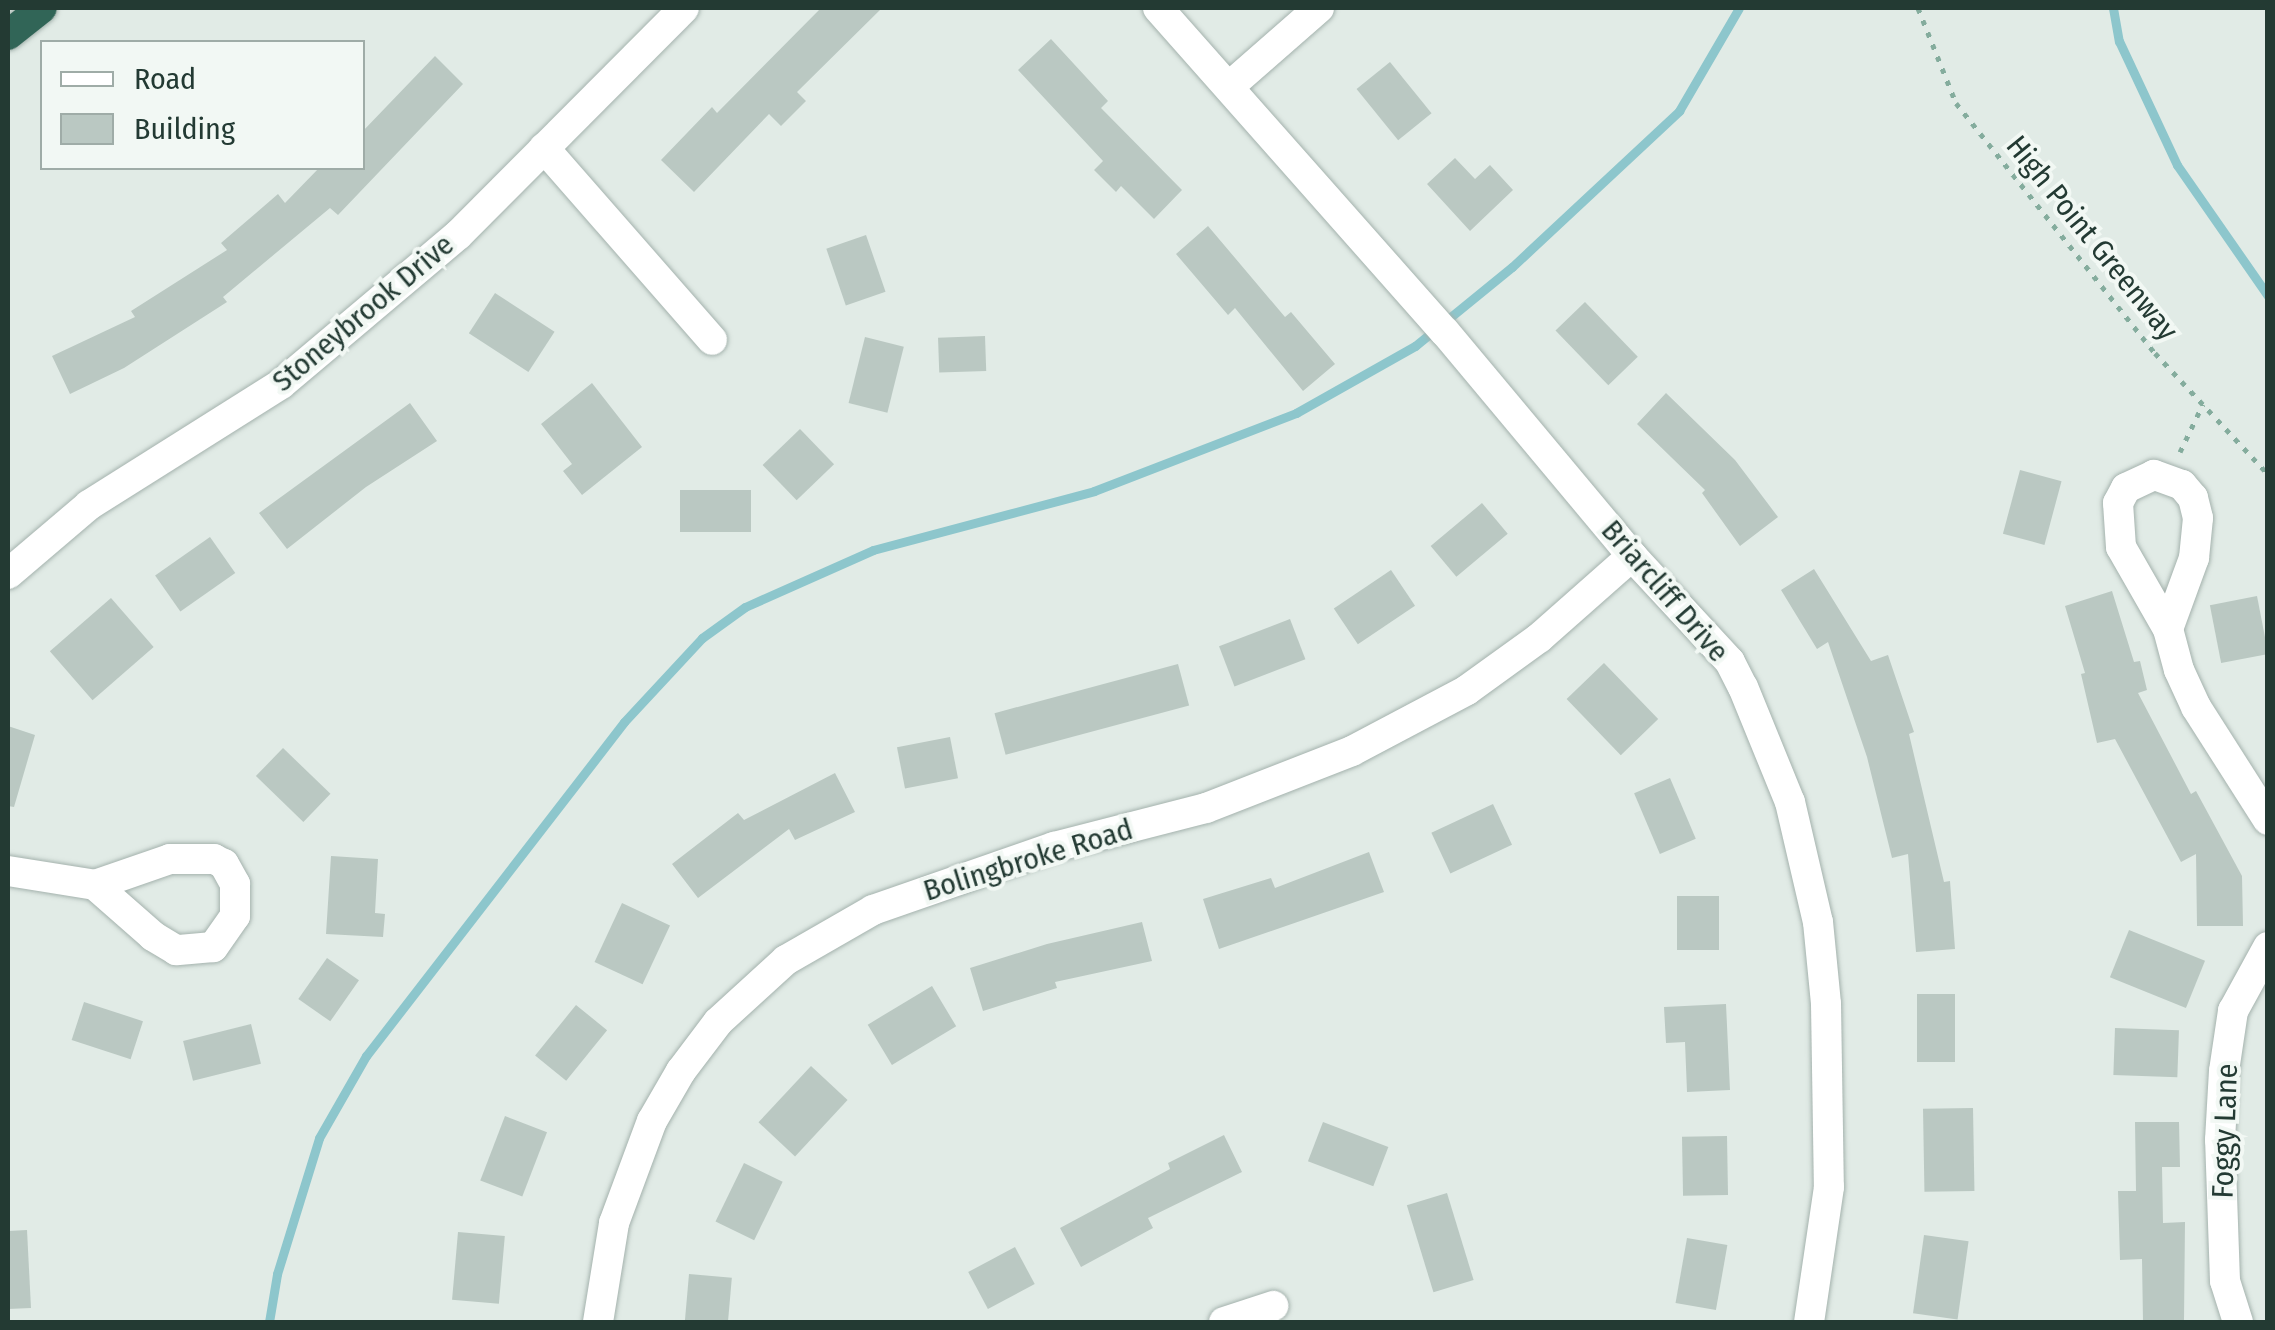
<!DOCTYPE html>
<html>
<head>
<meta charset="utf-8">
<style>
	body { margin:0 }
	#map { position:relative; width:2275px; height:1330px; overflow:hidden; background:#e1ebe6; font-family:"Fira Sans Condensed",sans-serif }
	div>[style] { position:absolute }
	.stream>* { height:9px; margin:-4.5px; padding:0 4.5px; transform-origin:4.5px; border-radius:4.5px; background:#8dc6cc }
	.building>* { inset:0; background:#bac8c2; transform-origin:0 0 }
	.path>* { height:5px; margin-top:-2.5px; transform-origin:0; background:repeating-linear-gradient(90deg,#84ac9d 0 5px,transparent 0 13px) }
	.roads { filter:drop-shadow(0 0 2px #a4b2ad) drop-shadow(0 0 2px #a4b2ad) }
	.minor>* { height:30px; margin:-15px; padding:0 15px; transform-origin:15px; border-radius:15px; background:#fff }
	.highway>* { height:30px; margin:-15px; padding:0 15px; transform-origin:15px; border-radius:15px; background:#316557 }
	span { translate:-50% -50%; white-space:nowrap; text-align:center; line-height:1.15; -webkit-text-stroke:8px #f2f8f4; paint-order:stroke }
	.street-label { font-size:30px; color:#233a33 }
	.frame { position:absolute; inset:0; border:10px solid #233a33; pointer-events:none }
	.legend { position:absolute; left:40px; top:40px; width:325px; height:130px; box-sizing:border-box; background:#f2f8f4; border:2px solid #9faca7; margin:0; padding:12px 18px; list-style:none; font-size:30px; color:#233a33 }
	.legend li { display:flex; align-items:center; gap:20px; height:50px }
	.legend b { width:50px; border:2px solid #9faca7 }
</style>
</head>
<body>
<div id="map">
	<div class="stream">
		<div style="left:2113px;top:8px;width:34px;rotate:80deg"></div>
		<div style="left:2119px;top:41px;width:137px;rotate:64.9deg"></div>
		<div style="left:2177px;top:165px;width:160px;rotate:55.2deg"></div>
		<div style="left:269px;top:1322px;width:49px;rotate:-80.5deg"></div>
		<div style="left:277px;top:1274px;width:142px;rotate:-72.8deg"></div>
		<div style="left:319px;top:1138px;width:95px;rotate:-60.2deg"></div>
		<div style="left:366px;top:1056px;width:422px;rotate:-52.3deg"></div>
		<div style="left:624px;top:722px;width:115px;rotate:-47.1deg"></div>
		<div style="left:702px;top:638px;width:53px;rotate:-35.8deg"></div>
		<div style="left:745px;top:607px;width:140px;rotate:-24deg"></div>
		<div style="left:873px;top:550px;width:229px;rotate:-14.9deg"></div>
		<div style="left:1094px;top:491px;width:217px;rotate:-21.1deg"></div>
		<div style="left:1296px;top:413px;width:137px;rotate:-29.4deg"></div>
		<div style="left:1415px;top:346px;width:125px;rotate:-39.2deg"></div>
		<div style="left:1512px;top:267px;width:229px;rotate:-43deg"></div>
		<div style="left:1679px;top:111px;width:119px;rotate:-59.8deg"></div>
	</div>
	<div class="building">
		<div style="clip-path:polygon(821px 8px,882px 8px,797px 92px,806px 101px,781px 126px,769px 114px,694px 192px,661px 160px,712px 107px,717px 113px)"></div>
		<div style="clip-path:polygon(1051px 39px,1108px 101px,1101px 108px,1182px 190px,1154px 219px,1121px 186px,1116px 192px,1094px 170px,1103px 161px,1018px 70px)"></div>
		<div style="clip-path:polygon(435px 56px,463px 84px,338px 215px,330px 208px,223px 297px,227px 302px,124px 368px,70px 394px,52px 356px,135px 317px,131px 311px,227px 250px,221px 243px,278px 194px,285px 203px,319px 168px,362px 168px,362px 132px)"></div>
		<div style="left:1390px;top:62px;width:66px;height:43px;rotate:51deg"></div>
		<div style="clip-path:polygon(1455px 158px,1475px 179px,1490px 165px,1513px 190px,1470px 231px,1427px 184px)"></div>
		<div style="clip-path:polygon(1208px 226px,1285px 317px,1291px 312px,1335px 364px,1303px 391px,1235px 308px,1228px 315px,1176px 254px)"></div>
		<div style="left:866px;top:235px;width:60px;height:42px;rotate:71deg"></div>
		<div style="left:495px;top:293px;width:71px;height:48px;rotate:33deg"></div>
		<div style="left:1585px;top:302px;width:76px;height:41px;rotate:46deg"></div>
		<div style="left:985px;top:336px;width:35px;height:47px;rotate:88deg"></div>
		<div style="left:865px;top:337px;width:40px;height:68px;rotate:14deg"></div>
		<div style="clip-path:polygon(592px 383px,642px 447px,582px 495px,563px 471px,572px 464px,541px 424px)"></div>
		<div style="clip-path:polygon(1666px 393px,1735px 460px,1778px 517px,1740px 546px,1702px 493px,1705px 490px,1637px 424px)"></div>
		<div style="clip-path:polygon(410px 403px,437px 441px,366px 487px,287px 549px,259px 513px)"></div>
		<div style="left:800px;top:429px;width:49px;height:52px;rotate:46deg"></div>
		<div style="left:2020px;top:470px;width:43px;height:66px;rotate:15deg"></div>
		<div style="left:751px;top:490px;width:42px;height:71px;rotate:90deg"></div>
		<div style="left:1482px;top:503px;width:40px;height:67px;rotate:50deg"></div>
		<div style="left:210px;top:537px;width:44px;height:67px;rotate:55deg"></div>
		<div style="clip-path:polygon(1814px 569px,1871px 661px,1888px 655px,1914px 732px,1909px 734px,1944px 882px,1950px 881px,1955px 949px,1916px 952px,1908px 854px,1892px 858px,1867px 757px,1828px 642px,1817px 649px,1781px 590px)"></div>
		<div style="left:1391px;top:570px;width:43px;height:69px;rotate:56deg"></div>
		<div style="clip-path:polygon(2112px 591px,2134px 662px,2140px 661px,2147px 690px,2138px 693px,2191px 794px,2196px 791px,2242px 876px,2243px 926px,2197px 926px,2196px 854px,2181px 862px,2115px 739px,2097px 743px,2081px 674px,2085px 673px,2065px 606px)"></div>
		<div style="left:2257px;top:596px;width:59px;height:48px;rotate:79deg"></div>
		<div style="left:111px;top:598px;width:65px;height:81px;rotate:49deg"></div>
		<div style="left:1290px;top:619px;width:43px;height:76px;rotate:69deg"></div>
		<div style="left:1604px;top:663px;width:78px;height:52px;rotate:46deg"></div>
		<div style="left:1178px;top:664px;width:43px;height:190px;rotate:75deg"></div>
		<div style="clip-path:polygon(8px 726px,35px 735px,14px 807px,8px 806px)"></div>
		<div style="left:950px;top:737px;width:42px;height:54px;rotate:79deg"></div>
		<div style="left:283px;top:748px;width:66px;height:39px;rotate:44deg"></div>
		<div style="clip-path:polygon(835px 773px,855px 812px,795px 840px,789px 829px,698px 898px,672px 864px,738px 813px,744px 820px)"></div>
		<div style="left:1670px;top:778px;width:66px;height:39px;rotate:67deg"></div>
		<div style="left:1493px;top:804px;width:45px;height:68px;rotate:65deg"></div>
		<div style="clip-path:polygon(1369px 852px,1384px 892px,1219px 949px,1203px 899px,1271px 878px,1275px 888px)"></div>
		<div style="clip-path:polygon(331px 856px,378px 859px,375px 913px,385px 914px,383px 937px,326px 934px)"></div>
		<div style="left:1677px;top:896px;width:42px;height:54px"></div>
		<div style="left:622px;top:903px;width:53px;height:65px;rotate:25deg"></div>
		<div style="clip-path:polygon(1142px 922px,1152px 961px,1055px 982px,1057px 988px,983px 1011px,970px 968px,1047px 944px)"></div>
		<div style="left:2129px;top:930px;width:82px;height:51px;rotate:22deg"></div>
		<div style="left:327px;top:958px;width:39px;height:50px;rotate:35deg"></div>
		<div style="left:932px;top:986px;width:47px;height:75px;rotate:59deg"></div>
		<div style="left:1917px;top:994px;width:38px;height:68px"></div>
		<div style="left:84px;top:1002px;width:62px;height:40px;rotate:18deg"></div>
		<div style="clip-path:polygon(1726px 1004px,1730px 1090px,1687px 1092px,1685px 1042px,1666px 1043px,1664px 1007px)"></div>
		<div style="left:576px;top:1005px;width:40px;height:65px;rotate:39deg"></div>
		<div style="left:251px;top:1024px;width:41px;height:70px;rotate:76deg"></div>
		<div style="left:2115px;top:1028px;width:64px;height:47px;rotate:2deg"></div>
		<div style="left:811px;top:1066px;width:50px;height:77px;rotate:43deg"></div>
		<div style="left:1973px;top:1108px;width:83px;height:50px;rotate:89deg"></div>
		<div style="left:505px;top:1116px;width:45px;height:69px;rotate:21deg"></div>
		<div style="left:1323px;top:1122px;width:70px;height:42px;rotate:21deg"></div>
		<div style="clip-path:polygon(2135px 1122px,2179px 1122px,2180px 1167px,2162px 1167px,2163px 1223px,2185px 1222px,2184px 1322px,2143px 1322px,2142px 1259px,2120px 1260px,2118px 1191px,2136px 1191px)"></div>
		<div style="clip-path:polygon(1224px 1135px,1242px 1172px,1148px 1218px,1153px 1228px,1081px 1267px,1060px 1228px,1170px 1169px,1168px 1163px)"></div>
		<div style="left:1727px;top:1136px;width:59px;height:45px;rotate:89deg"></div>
		<div style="left:744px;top:1163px;width:43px;height:65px;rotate:26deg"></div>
		<div style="left:1447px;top:1193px;width:91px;height:42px;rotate:73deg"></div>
		<div style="clip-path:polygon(27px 1230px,31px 1308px,8px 1309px,8px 1231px)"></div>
		<div style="left:458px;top:1232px;width:47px;height:68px;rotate:5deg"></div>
		<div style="left:1924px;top:1235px;width:45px;height:79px;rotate:8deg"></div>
		<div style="left:1687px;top:1238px;width:41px;height:66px;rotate:10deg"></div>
		<div style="left:1015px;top:1247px;width:42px;height:53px;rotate:62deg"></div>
		<div style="left:689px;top:1274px;width:43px;height:48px;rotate:5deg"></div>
	</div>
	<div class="path">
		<div style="left:1918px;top:8px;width:102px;rotate:68.2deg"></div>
		<div style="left:1956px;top:103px;width:320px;rotate:51.5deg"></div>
		<div style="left:2155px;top:353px;width:166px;rotate:47deg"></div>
		<div style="left:2180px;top:452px;width:53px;rotate:-64.4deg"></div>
	</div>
	<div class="roads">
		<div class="minor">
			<div style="left:1158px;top:8px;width:433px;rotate:48.5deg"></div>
			<div style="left:1445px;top:332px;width:292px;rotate:50.1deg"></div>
			<div style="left:1632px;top:556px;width:144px;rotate:47.2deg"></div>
			<div style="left:1730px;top:662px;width:28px;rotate:63deg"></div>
			<div style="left:1743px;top:687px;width:124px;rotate:67.8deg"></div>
			<div style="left:1790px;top:802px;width:123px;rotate:76.9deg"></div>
			<div style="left:1818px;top:922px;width:82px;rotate:84.4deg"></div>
			<div style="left:1826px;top:1004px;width:183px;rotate:89.1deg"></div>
			<div style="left:1829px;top:1187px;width:136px;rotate:98.4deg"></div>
			<div style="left:1231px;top:85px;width:117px;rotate:-41.2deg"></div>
			<div style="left:544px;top:148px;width:255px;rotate:48.8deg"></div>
			<div style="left:8px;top:574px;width:106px;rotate:-40.4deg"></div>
			<div style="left:89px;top:505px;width:227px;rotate:-32.2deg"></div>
			<div style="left:281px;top:384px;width:231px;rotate:-40.1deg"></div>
			<div style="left:458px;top:235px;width:320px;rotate:-45.1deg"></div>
			<div style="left:2168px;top:629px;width:76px;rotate:-69.9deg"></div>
			<div style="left:2194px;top:558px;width:40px;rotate:-84.3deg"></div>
			<div style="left:2198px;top:518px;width:21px;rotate:-104deg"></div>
			<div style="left:2193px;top:498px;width:17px;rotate:-130deg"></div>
			<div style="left:2182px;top:485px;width:30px;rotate:-160deg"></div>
			<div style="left:2154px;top:475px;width:31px;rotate:155deg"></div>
			<div style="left:2126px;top:488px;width:17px;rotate:118deg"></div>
			<div style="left:2118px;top:503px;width:44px;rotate:86.1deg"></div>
			<div style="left:2121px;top:547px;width:95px;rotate:60.2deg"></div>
			<div style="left:2168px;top:629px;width:42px;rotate:75deg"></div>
			<div style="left:2179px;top:670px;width:41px;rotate:65.3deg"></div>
			<div style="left:2196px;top:707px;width:134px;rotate:57.5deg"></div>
			<div style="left:8px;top:871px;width:88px;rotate:9.1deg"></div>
			<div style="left:95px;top:885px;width:79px;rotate:-19.1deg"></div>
			<div style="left:170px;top:859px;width:44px"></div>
			<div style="left:214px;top:859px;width:11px;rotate:27deg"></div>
			<div style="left:224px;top:864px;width:23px;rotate:61deg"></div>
			<div style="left:235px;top:884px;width:32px;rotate:90deg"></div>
			<div style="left:235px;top:916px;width:38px;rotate:125deg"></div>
			<div style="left:213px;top:947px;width:37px;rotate:175deg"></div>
			<div style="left:176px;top:950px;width:27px;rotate:-149deg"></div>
			<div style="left:153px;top:936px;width:77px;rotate:-138.7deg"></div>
			<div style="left:598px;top:1322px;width:100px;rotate:-80.8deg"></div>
			<div style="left:614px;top:1223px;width:109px;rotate:-69.6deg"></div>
			<div style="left:652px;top:1121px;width:58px;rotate:-59.9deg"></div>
			<div style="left:681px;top:1071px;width:61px;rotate:-52.9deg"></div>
			<div style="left:718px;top:1022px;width:92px;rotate:-42.4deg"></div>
			<div style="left:786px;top:960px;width:100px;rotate:-29.9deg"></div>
			<div style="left:873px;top:910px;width:192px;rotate:-19.2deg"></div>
			<div style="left:1054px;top:847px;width:157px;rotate:-14.4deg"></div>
			<div style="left:1206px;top:808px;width:157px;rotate:-21.3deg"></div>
			<div style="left:1352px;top:751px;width:130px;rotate:-27.9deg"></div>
			<div style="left:1467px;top:690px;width:89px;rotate:-35.8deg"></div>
			<div style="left:1539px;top:638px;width:124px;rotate:-41.4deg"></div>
			<div style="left:1224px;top:1322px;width:52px;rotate:-18.1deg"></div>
			<div style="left:2238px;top:1322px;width:43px;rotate:-107.6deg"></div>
			<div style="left:2225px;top:1281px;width:141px;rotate:-92deg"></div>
			<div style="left:2220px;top:1140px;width:69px;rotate:-86.7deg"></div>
			<div style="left:2224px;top:1071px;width:61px;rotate:-81.5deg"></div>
			<div style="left:2233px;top:1011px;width:73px;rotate:-61.3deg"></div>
		</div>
		<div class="highway">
			<div style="left:8px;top:35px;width:43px;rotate:-38.5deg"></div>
		</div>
	</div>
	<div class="street-label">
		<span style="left:2092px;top:238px;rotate:51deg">High Point Greenway</span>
		<span style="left:363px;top:313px;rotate:-40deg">Stoneybrook Drive</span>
		<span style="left:1665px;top:591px;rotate:49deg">Briarcliff Drive</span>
		<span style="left:1028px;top:860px;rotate:-17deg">Bolingbroke Road</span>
		<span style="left:2225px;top:1131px;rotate:-88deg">Foggy Lane</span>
	</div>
	<div class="frame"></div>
	<ul class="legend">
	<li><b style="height:12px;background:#fff"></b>Road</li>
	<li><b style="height:28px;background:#bac8c2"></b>Building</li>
	</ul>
</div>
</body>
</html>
